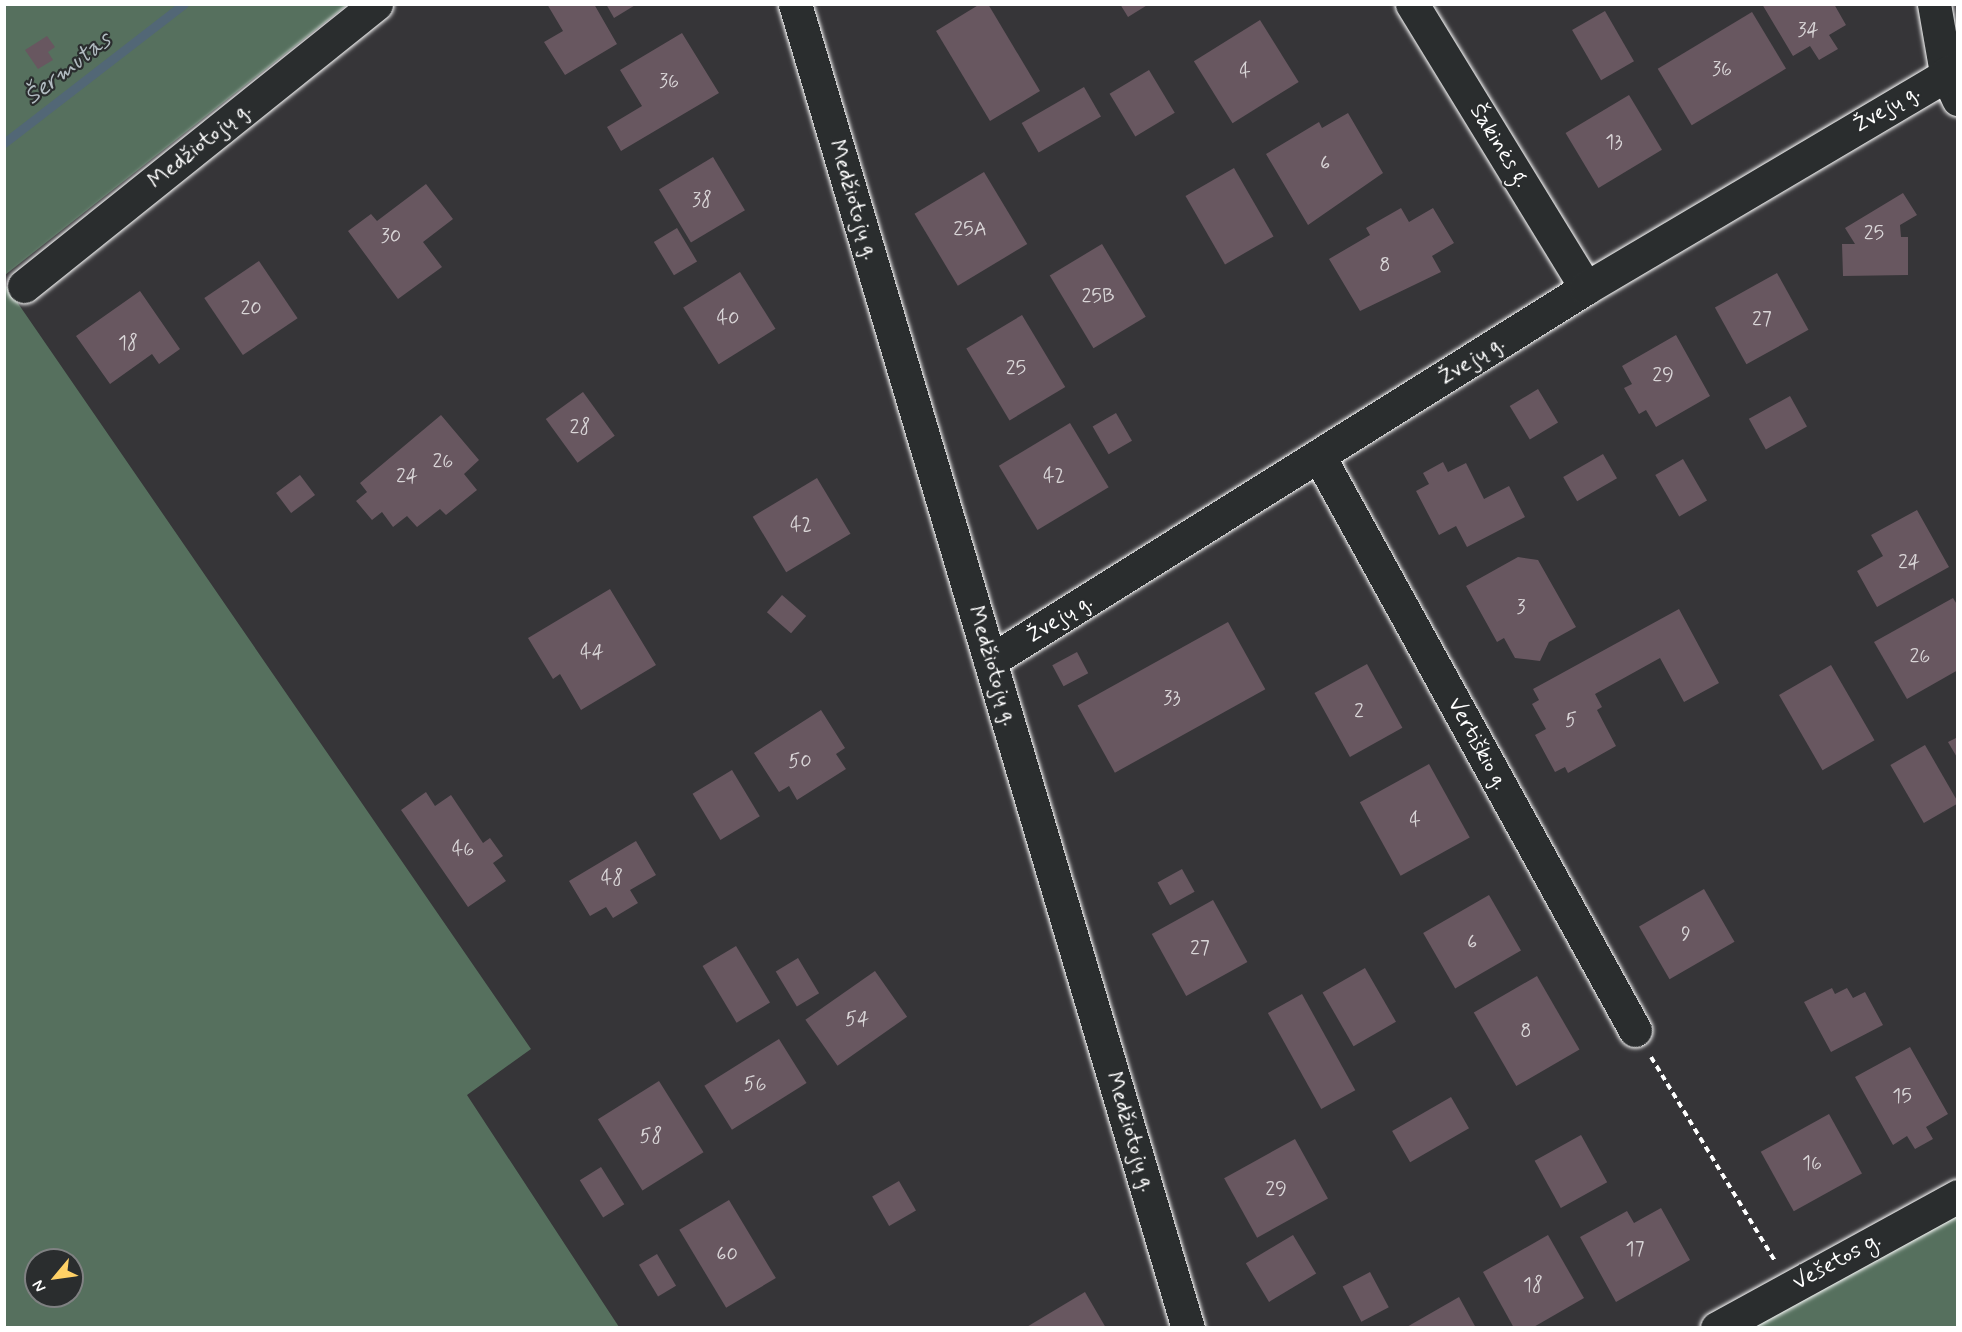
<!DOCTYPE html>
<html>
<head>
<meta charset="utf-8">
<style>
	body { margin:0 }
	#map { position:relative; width:1962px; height:1332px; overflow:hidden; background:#363538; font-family:Mynerve,sans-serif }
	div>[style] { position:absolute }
	.green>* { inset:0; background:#56705e }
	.stream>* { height:9px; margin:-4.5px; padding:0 4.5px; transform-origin:4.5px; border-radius:4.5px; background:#526776 }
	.building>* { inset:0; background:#685760; transform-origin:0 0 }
	.path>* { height:4px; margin-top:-2px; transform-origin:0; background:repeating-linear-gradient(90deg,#fff 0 6px,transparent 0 10.5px) }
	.roads { filter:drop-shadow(0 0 2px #fff) drop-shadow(0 0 2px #fff) }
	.minor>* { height:33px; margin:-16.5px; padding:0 16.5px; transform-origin:16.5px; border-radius:16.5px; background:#2a2d2e }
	span { translate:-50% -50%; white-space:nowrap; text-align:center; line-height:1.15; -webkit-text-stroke:4.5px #2a2d2e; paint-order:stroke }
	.number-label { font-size:20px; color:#d9d5d7 }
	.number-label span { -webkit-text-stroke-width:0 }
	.street-label { font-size:22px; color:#fff }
	.water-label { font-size:24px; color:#b1bbc1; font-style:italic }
	.frame { position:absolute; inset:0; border:6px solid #fff; pointer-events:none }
	.north { position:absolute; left:24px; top:1248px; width:60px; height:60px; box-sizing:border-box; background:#2a2d2e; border:2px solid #7f8182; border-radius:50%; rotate:241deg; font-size:16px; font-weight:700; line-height:24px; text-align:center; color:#fff }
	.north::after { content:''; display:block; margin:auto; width:21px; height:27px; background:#ffd166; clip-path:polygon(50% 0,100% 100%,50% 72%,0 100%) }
</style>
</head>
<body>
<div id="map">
	<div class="green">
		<div style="clip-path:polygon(5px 4px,347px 5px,5px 275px)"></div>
		<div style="clip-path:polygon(evenodd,4px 283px,531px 1049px,467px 1095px,619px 1327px,5px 1327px,4px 283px,36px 1260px,72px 1260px,72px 1296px,36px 1296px,36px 1260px)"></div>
		<div style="clip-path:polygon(1957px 1204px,1957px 1327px,1725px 1327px)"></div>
	</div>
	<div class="stream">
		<div style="left:4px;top:143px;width:227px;rotate:-37.7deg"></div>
	</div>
	<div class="building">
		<div style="clip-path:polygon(547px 4px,594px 4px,617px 44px,565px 75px,544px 42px,563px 31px)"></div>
		<div style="clip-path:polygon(606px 4px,637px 4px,614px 18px)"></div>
		<div style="clip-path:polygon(980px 4px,988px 4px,1040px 91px,990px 121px,936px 31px)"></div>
		<div style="clip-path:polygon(1120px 4px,1149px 4px,1128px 17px)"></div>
		<div style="clip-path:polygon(1762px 4px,1834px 4px,1846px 25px,1829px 35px,1838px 49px,1819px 60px,1810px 46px,1793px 56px)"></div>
		<div style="left:1605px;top:11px;width:58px;height:38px;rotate:60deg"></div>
		<div style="left:1752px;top:12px;width:66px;height:110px;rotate:59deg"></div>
		<div style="left:1260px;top:20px;width:73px;height:78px;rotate:58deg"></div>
		<div style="clip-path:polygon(682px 33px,719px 93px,621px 151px,607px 127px,642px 106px,620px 70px)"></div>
		<div style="clip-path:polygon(47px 36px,55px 47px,48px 52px,53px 60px,38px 69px,25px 50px)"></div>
		<div style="left:1149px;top:70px;width:50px;height:46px;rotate:59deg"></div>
		<div style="left:1084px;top:87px;width:34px;height:72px;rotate:60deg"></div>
		<div style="left:1629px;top:95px;width:64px;height:74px;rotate:59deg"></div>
		<div style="clip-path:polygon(1348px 113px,1383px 173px,1308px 225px,1266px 154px,1319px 122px,1322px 128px)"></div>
		<div style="left:713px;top:157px;width:62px;height:63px;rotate:59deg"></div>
		<div style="left:1234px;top:168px;width:79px;height:56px;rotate:60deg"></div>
		<div style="left:984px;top:172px;width:84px;height:81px;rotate:59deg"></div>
		<div style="clip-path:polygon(426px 184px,453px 219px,423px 242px,442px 267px,398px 299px,348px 231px,371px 214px,377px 221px)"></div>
		<div style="clip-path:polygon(1903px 193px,1917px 215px,1900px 225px,1901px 237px,1908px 237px,1908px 275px,1843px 276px,1842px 244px,1855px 244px,1845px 228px)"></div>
		<div style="clip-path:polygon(1401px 208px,1409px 222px,1433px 208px,1454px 243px,1432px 256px,1441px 272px,1360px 311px,1329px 259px,1370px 235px,1366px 228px)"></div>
		<div style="left:677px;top:228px;width:39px;height:27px;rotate:59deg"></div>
		<div style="left:1102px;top:244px;width:85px;height:61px;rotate:59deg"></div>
		<div style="left:259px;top:261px;width:69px;height:66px;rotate:56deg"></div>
		<div style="left:740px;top:272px;width:67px;height:67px;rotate:58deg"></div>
		<div style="left:1777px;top:273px;width:65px;height:71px;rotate:61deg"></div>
		<div style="clip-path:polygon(140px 291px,180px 349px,159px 364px,152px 354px,110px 384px,76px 336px)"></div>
		<div style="left:1022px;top:315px;width:84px;height:65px;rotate:59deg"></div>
		<div style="clip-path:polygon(1676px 335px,1710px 396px,1656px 427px,1646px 410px,1639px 414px,1624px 388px,1632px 384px,1622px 366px)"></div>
		<div style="left:1538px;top:389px;width:39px;height:33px;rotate:59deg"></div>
		<div style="left:583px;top:392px;width:54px;height:46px;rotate:54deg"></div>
		<div style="left:1790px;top:396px;width:35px;height:47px;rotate:61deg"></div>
		<div style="left:1116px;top:413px;width:32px;height:27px;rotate:60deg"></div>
		<div style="clip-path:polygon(441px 415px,479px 460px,464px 474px,477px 490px,446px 515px,440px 509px,417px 527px,407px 516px,393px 527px,382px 512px,372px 520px,356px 501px,367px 492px,360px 483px)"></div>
		<div style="left:1070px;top:423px;width:75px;height:83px;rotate:59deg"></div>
		<div style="left:1603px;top:454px;width:28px;height:46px;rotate:60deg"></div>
		<div style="left:1683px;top:459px;width:48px;height:32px;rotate:60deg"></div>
		<div style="clip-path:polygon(1443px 462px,1448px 472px,1466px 463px,1484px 499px,1509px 486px,1525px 517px,1467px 547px,1456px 526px,1439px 535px,1416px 491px,1429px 484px,1423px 473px)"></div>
		<div style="left:300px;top:475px;width:25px;height:30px;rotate:53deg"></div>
		<div style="left:817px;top:478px;width:65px;height:75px;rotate:59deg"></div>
		<div style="clip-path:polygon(1917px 510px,1949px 567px,1877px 607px,1857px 571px,1883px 556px,1871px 535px)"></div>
		<div style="clip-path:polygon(1518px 557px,1538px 560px,1576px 627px,1549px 642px,1540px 661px,1515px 658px,1504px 638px,1497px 642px,1466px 586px)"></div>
		<div style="clip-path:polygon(610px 589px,656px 665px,581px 710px,560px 674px,553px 679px,528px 638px)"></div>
		<div style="left:782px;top:595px;width:32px;height:23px;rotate:41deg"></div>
		<div style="clip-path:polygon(1953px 598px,1958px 606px,1958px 670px,1907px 699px,1874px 642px)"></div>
		<div style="clip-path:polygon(1679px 609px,1719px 683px,1684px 702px,1660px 658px,1595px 694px,1602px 707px,1597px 710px,1616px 746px,1568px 773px,1565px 767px,1555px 772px,1535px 735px,1546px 729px,1532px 704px,1539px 700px,1533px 689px)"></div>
		<div style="left:1228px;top:622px;width:77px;height:172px;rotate:61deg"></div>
		<div style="left:1077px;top:652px;width:24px;height:28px;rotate:62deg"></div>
		<div style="left:1367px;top:664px;width:73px;height:60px;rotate:61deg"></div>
		<div style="left:1831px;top:665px;width:87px;height:60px;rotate:60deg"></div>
		<div style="clip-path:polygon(821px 710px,845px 748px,836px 754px,846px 769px,797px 800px,789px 786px,779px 792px,754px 753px)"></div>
		<div style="clip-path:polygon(1958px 737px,1958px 759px,1948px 742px)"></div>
		<div style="left:1925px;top:745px;width:67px;height:40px;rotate:60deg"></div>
		<div style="left:1429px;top:764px;width:84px;height:79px;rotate:61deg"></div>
		<div style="left:732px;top:770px;width:54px;height:46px;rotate:59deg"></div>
		<div style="clip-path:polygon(426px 792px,435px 806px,451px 795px,483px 843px,490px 838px,503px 856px,493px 863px,506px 881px,468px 907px,401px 810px)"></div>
		<div style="clip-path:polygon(636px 841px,656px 875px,630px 890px,638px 903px,613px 918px,606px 907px,590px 916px,569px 881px)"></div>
		<div style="left:1182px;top:869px;width:26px;height:28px;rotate:61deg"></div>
		<div style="left:1704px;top:889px;width:61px;height:75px;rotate:60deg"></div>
		<div style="left:1489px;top:895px;width:64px;height:76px;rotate:60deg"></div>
		<div style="left:1213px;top:900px;width:71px;height:70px;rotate:61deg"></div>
		<div style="left:736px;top:946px;width:66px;height:39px;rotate:59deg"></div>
		<div style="left:798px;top:958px;width:41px;height:26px;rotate:59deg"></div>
		<div style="left:1365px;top:968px;width:62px;height:49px;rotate:60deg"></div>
		<div style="left:875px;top:971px;width:56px;height:85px;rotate:55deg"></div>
		<div style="left:1537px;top:976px;width:85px;height:73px;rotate:60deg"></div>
		<div style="clip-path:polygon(1832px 988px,1835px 994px,1847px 988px,1853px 998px,1865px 992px,1883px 1025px,1831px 1052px,1804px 1002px)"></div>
		<div style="left:1302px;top:994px;width:110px;height:39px;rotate:61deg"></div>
		<div style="left:779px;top:1039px;width:52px;height:88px;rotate:58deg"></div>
		<div style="clip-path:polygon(1910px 1047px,1948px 1114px,1926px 1127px,1933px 1139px,1915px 1149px,1907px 1136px,1893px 1145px,1855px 1077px)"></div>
		<div style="left:659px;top:1081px;width:84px;height:72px;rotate:58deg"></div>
		<div style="left:1451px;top:1097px;width:36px;height:68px;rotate:60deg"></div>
		<div style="left:1829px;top:1114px;width:68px;height:78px;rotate:61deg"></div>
		<div style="left:1581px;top:1135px;width:54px;height:53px;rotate:61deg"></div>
		<div style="left:1295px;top:1139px;width:68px;height:81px;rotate:61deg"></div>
		<div style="left:601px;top:1167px;width:44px;height:25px;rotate:58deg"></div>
		<div style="left:899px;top:1181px;width:34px;height:31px;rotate:60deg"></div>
		<div style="left:729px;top:1200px;width:91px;height:58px;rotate:59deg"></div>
		<div style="clip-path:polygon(1661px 1208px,1690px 1260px,1616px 1302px,1580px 1237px,1627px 1211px,1634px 1223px)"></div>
		<div style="left:1293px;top:1235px;width:45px;height:55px;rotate:59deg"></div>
		<div style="clip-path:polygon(1548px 1235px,1584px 1298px,1532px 1328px,1514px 1328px,1483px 1272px)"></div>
		<div style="left:657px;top:1254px;width:37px;height:21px;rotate:59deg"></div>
		<div style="left:1370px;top:1272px;width:40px;height:31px;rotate:62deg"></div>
		<div style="clip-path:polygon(1085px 1292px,1106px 1328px,1025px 1328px)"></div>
		<div style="clip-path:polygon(1459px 1297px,1476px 1328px,1405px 1328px)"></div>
	</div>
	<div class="path">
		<div style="left:1651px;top:1057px;width:239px;rotate:58.7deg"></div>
	</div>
	<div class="roads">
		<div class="minor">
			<div style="left:795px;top:4px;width:1381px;rotate:73.47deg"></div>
			<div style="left:1412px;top:4px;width:333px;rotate:58.5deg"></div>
			<div style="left:1934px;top:4px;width:70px;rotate:80.1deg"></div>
			<div style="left:1946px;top:73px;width:29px;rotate:65deg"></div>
			<div style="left:24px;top:286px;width:451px;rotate:-38.7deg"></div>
			<div style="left:1320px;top:458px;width:653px;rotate:61.16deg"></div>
			<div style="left:990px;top:661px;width:703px;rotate:-32.04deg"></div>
			<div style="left:1586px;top:288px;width:432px;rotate:-30.6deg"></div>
			<div style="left:1717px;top:1328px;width:275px;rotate:-28.7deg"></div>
		</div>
	</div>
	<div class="number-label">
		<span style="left:1808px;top:30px">34</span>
		<span style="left:1722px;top:69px">36</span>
		<span style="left:1245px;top:71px">4</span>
		<span style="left:669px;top:81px">36</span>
		<span style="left:1614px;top:142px">13</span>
		<span style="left:1325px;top:163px">6</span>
		<span style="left:702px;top:200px">38</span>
		<span style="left:970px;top:229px">25A</span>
		<span style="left:1874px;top:233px">25</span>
		<span style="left:391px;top:236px">30</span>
		<span style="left:1385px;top:265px">8</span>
		<span style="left:1098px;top:296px">25B</span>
		<span style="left:251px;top:308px">20</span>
		<span style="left:728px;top:318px">40</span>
		<span style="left:1762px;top:319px">27</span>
		<span style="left:128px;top:343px">18</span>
		<span style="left:1016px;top:368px">25</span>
		<span style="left:1663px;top:375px">29</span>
		<span style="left:580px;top:427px">28</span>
		<span style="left:443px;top:461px">26</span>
		<span style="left:407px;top:476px">24</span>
		<span style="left:1054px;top:476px">42</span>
		<span style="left:801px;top:525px">42</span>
		<span style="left:1909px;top:562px">24</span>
		<span style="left:1521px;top:607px">3</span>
		<span style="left:592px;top:652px">44</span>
		<span style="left:1920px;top:656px">26</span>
		<span style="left:1172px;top:698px">33</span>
		<span style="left:1359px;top:711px">2</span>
		<span style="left:1571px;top:720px">5</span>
		<span style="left:800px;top:761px">50</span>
		<span style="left:1415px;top:820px">4</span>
		<span style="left:463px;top:849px">46</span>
		<span style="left:612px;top:878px">48</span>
		<span style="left:1686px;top:934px">9</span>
		<span style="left:1472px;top:942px">6</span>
		<span style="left:1200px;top:948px">27</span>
		<span style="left:857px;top:1019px">54</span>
		<span style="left:1526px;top:1031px">8</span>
		<span style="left:755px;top:1084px">56</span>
		<span style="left:1902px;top:1096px">15</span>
		<span style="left:651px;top:1136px">58</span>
		<span style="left:1812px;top:1163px">16</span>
		<span style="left:1276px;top:1189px">29</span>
		<span style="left:1635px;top:1249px">17</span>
		<span style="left:727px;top:1254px">60</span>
		<span style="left:1533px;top:1285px">18</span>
	</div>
	<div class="street-label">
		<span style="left:1887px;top:109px;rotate:-31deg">Žvejų g.</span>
		<span style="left:200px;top:146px;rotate:-39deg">Medžiotojų g.</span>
		<span style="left:1499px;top:146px;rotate:58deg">Šakinės g.</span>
		<span style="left:853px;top:200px;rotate:73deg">Medžiotojų g.</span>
		<span style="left:1472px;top:361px;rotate:-33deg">Žvejų g.</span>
		<span style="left:1060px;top:619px;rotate:-32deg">Žvejų g.</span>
		<span style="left:992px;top:666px;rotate:73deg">Medžiotojų g.</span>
		<span style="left:1477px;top:744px;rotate:61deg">Vertiškio g.</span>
		<span style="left:1130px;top:1132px;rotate:73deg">Medžiotojų g.</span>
		<span style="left:1837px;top:1262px;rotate:-29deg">Vešetos g.</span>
	</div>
	<div class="water-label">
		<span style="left:68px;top:69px;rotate:-38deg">Šermutas</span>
	</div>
	<div class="frame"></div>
	<div class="north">N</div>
</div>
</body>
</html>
